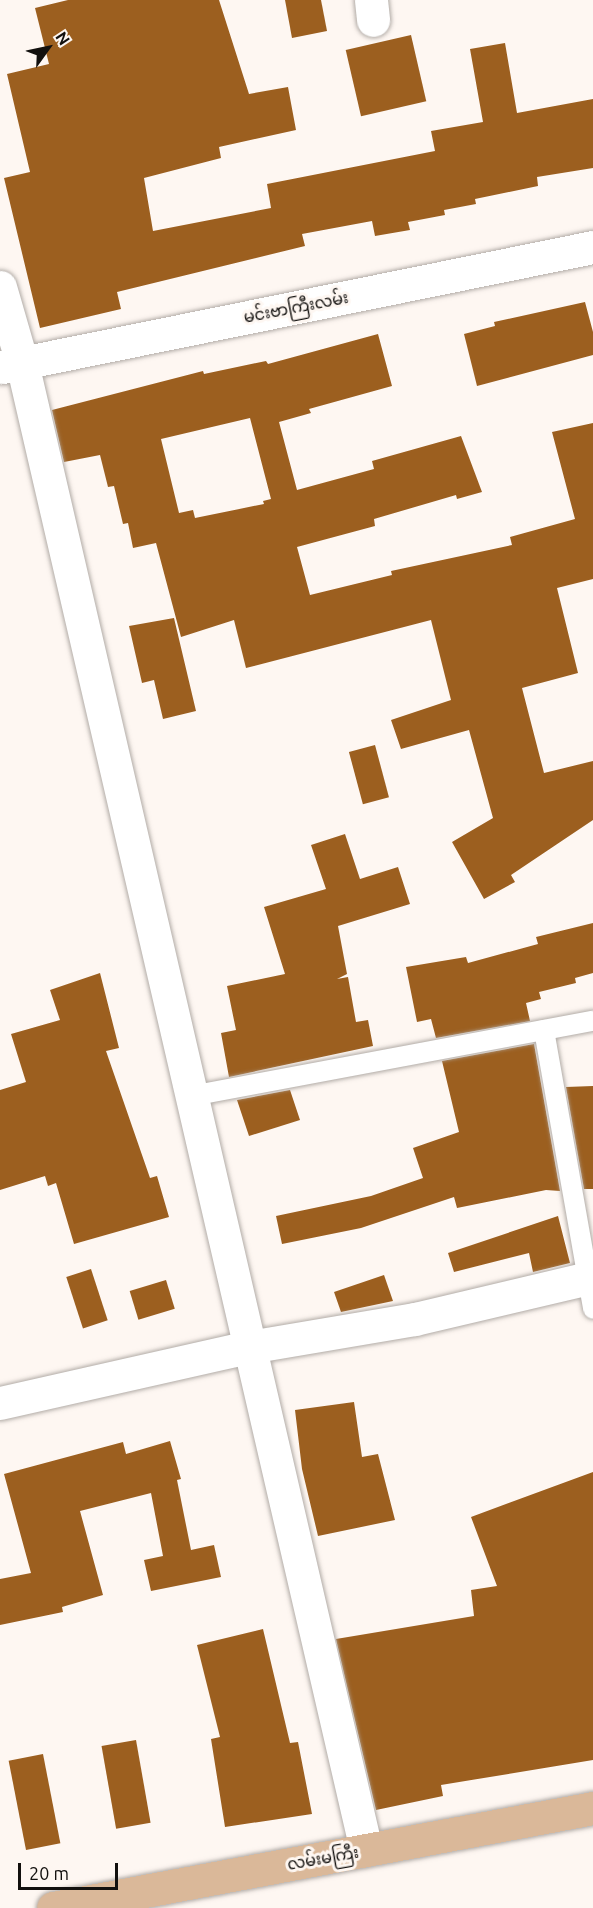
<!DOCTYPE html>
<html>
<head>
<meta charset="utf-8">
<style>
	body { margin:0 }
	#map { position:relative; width:593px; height:1908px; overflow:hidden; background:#fef7f2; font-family:Ubuntu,"Noto Sans Myanmar",sans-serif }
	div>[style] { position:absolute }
	.building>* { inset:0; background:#9c5f1f; transform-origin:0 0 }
	.roads { filter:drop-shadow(0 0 2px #b2aca7) drop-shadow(0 0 2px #b2aca7) }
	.service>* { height:20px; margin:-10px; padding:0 10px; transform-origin:10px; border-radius:10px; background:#fff }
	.minor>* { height:33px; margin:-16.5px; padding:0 16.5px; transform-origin:16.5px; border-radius:16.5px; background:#fff }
	.primary>* { height:33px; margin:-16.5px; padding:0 16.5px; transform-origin:16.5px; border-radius:16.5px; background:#dab899 }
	span { translate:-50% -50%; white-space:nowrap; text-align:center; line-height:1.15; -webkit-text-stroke:6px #fef7f2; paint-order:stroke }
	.street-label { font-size:16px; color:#12100e }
	.north { position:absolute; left:18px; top:18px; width:60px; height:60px; -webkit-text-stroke:4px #fef7f2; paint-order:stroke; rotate:57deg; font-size:16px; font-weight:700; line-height:24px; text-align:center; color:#12100e }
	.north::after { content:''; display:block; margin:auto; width:21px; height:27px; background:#12100e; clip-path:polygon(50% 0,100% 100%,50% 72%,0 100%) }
	.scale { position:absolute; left:18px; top:1863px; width:100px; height:27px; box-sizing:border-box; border:3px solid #12100e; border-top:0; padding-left:8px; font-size:18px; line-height:21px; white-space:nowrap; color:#12100e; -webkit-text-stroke:4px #fef7f2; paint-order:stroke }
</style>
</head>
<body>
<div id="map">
	<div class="building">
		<div style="clip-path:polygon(68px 0,219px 0,249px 94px,288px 87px,296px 130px,219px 147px,221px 158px,144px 178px,153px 231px,271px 208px,267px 184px,435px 151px,431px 131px,483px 122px,470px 49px,505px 43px,517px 113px,593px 99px,593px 168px,537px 177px,538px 186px,475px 199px,476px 204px,444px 210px,445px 215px,408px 222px,410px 230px,375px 236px,372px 221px,302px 234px,305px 246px,117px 292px,121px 309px,40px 328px,4px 178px,30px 172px,7px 74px,49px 64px,35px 8px)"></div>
		<div style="clip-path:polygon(285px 0,321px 0,327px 31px,292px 38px)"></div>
		<div style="left:411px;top:35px;width:68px;height:67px;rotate:77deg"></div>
		<div style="clip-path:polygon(585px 302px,593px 332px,593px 355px,477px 386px,464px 334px,495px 326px,494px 322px)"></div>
		<div style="clip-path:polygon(evenodd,378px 334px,392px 386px,309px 409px,311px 413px,279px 422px,297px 490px,374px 469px,372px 461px,461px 436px,482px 492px,457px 499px,456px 495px,374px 519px,375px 526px,297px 547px,310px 595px,392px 575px,391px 571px,512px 545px,510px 537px,575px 519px,552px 432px,593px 423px,593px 579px,557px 588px,578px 673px,522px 688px,544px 773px,593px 761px,593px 820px,511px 875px,515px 882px,484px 899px,452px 842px,493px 818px,469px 730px,401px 749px,391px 720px,451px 700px,431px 620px,246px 668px,234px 620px,181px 637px,156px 543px,133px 548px,128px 523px,123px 524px,114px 486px,108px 487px,100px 455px,64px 462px,52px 410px,203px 371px,204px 374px,266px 361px,268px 364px,378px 334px,250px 418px,271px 499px,263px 501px,264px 504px,195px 518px,193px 510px,179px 513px,161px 439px,250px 418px)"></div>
		<div style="clip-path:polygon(174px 618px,196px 711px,163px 719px,154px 680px,142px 683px,129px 626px)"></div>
		<div style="left:375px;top:745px;width:54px;height:27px;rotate:75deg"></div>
		<div style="clip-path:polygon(345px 834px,360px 879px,398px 867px,410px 904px,338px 926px,347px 974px,337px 979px,348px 977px,356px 1022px,368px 1020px,373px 1046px,229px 1077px,221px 1033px,236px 1030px,227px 986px,285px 974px,264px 907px,326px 889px,311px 845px)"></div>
		<div style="clip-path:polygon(593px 923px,593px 973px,575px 978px,576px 983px,539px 992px,541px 999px,526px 1003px,530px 1021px,436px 1038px,431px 1019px,417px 1022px,406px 967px,466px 957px,468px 963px,538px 944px,536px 937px)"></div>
		<div style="clip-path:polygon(100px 973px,119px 1048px,106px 1051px,150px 1178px,157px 1176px,169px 1217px,74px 1244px,56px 1183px,48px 1186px,45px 1176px,0 1190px,0 1090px,26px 1082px,11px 1034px,60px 1020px,50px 990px)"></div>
		<div style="clip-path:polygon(534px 1044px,560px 1191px,546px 1190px,457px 1208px,454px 1197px,361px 1228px,282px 1244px,276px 1216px,371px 1196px,423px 1178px,413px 1148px,459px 1132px,442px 1061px)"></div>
		<div style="clip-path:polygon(593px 1086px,593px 1189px,584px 1189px,566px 1087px)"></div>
		<div style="clip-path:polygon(290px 1090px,300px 1120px,249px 1136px,237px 1100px)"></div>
		<div style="clip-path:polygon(558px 1216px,570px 1263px,533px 1272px,529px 1253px,454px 1272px,448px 1253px)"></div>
		<div style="left:91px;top:1269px;width:54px;height:26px;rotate:72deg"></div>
		<div style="clip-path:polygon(384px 1275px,393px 1301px,341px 1312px,334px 1292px)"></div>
		<div style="left:166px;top:1280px;width:30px;height:38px;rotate:73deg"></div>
		<div style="clip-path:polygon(354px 1402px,362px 1457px,378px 1454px,395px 1520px,318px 1536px,302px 1469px,295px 1410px)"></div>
		<div style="clip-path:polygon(170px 1441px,181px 1479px,177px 1480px,191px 1550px,214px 1545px,221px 1577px,151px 1591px,144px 1560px,163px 1556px,151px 1493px,80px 1511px,103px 1595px,62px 1607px,63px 1612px,0 1625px,0 1579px,31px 1573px,4px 1474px,123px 1442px,126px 1454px)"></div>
		<div style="clip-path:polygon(593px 1472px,593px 1760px,441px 1785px,443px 1796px,376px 1810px,336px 1639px,474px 1616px,471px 1590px,497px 1586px,471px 1517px)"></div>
		<div style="clip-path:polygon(263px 1629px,290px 1743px,298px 1742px,312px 1814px,225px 1827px,211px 1739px,220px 1737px,197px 1645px)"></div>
		<div style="left:136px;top:1740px;width:84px;height:35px;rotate:80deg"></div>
		<div style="left:43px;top:1754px;width:91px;height:35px;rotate:79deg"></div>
	</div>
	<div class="roads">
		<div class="service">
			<div style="left:544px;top:1030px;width:283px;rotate:80deg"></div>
			<div style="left:191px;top:1096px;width:409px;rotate:-10.6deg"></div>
		</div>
		<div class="minor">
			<div style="left:371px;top:0;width:20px;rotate:84deg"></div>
			<div style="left:0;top:287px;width:79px;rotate:73.9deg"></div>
			<div style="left:22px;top:363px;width:1526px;rotate:76.97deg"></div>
			<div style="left:2px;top:367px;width:603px;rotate:-11.48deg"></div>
			<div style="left:0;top:1403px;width:255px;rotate:-12.7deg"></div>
			<div style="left:249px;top:1347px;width:168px;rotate:-9.6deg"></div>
			<div style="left:415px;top:1319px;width:183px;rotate:-13.3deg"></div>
		</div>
		<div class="primary">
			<div style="left:53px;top:1908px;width:549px;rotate:-10.49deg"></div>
		</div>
	</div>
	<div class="street-label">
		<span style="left:296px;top:307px;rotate:-11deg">မင်းဗာကြီးလမ်း</span>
		<span style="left:323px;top:1858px;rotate:-10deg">လမ်းမကြီး</span>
	</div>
	<div class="north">N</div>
	<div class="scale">20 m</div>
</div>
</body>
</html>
